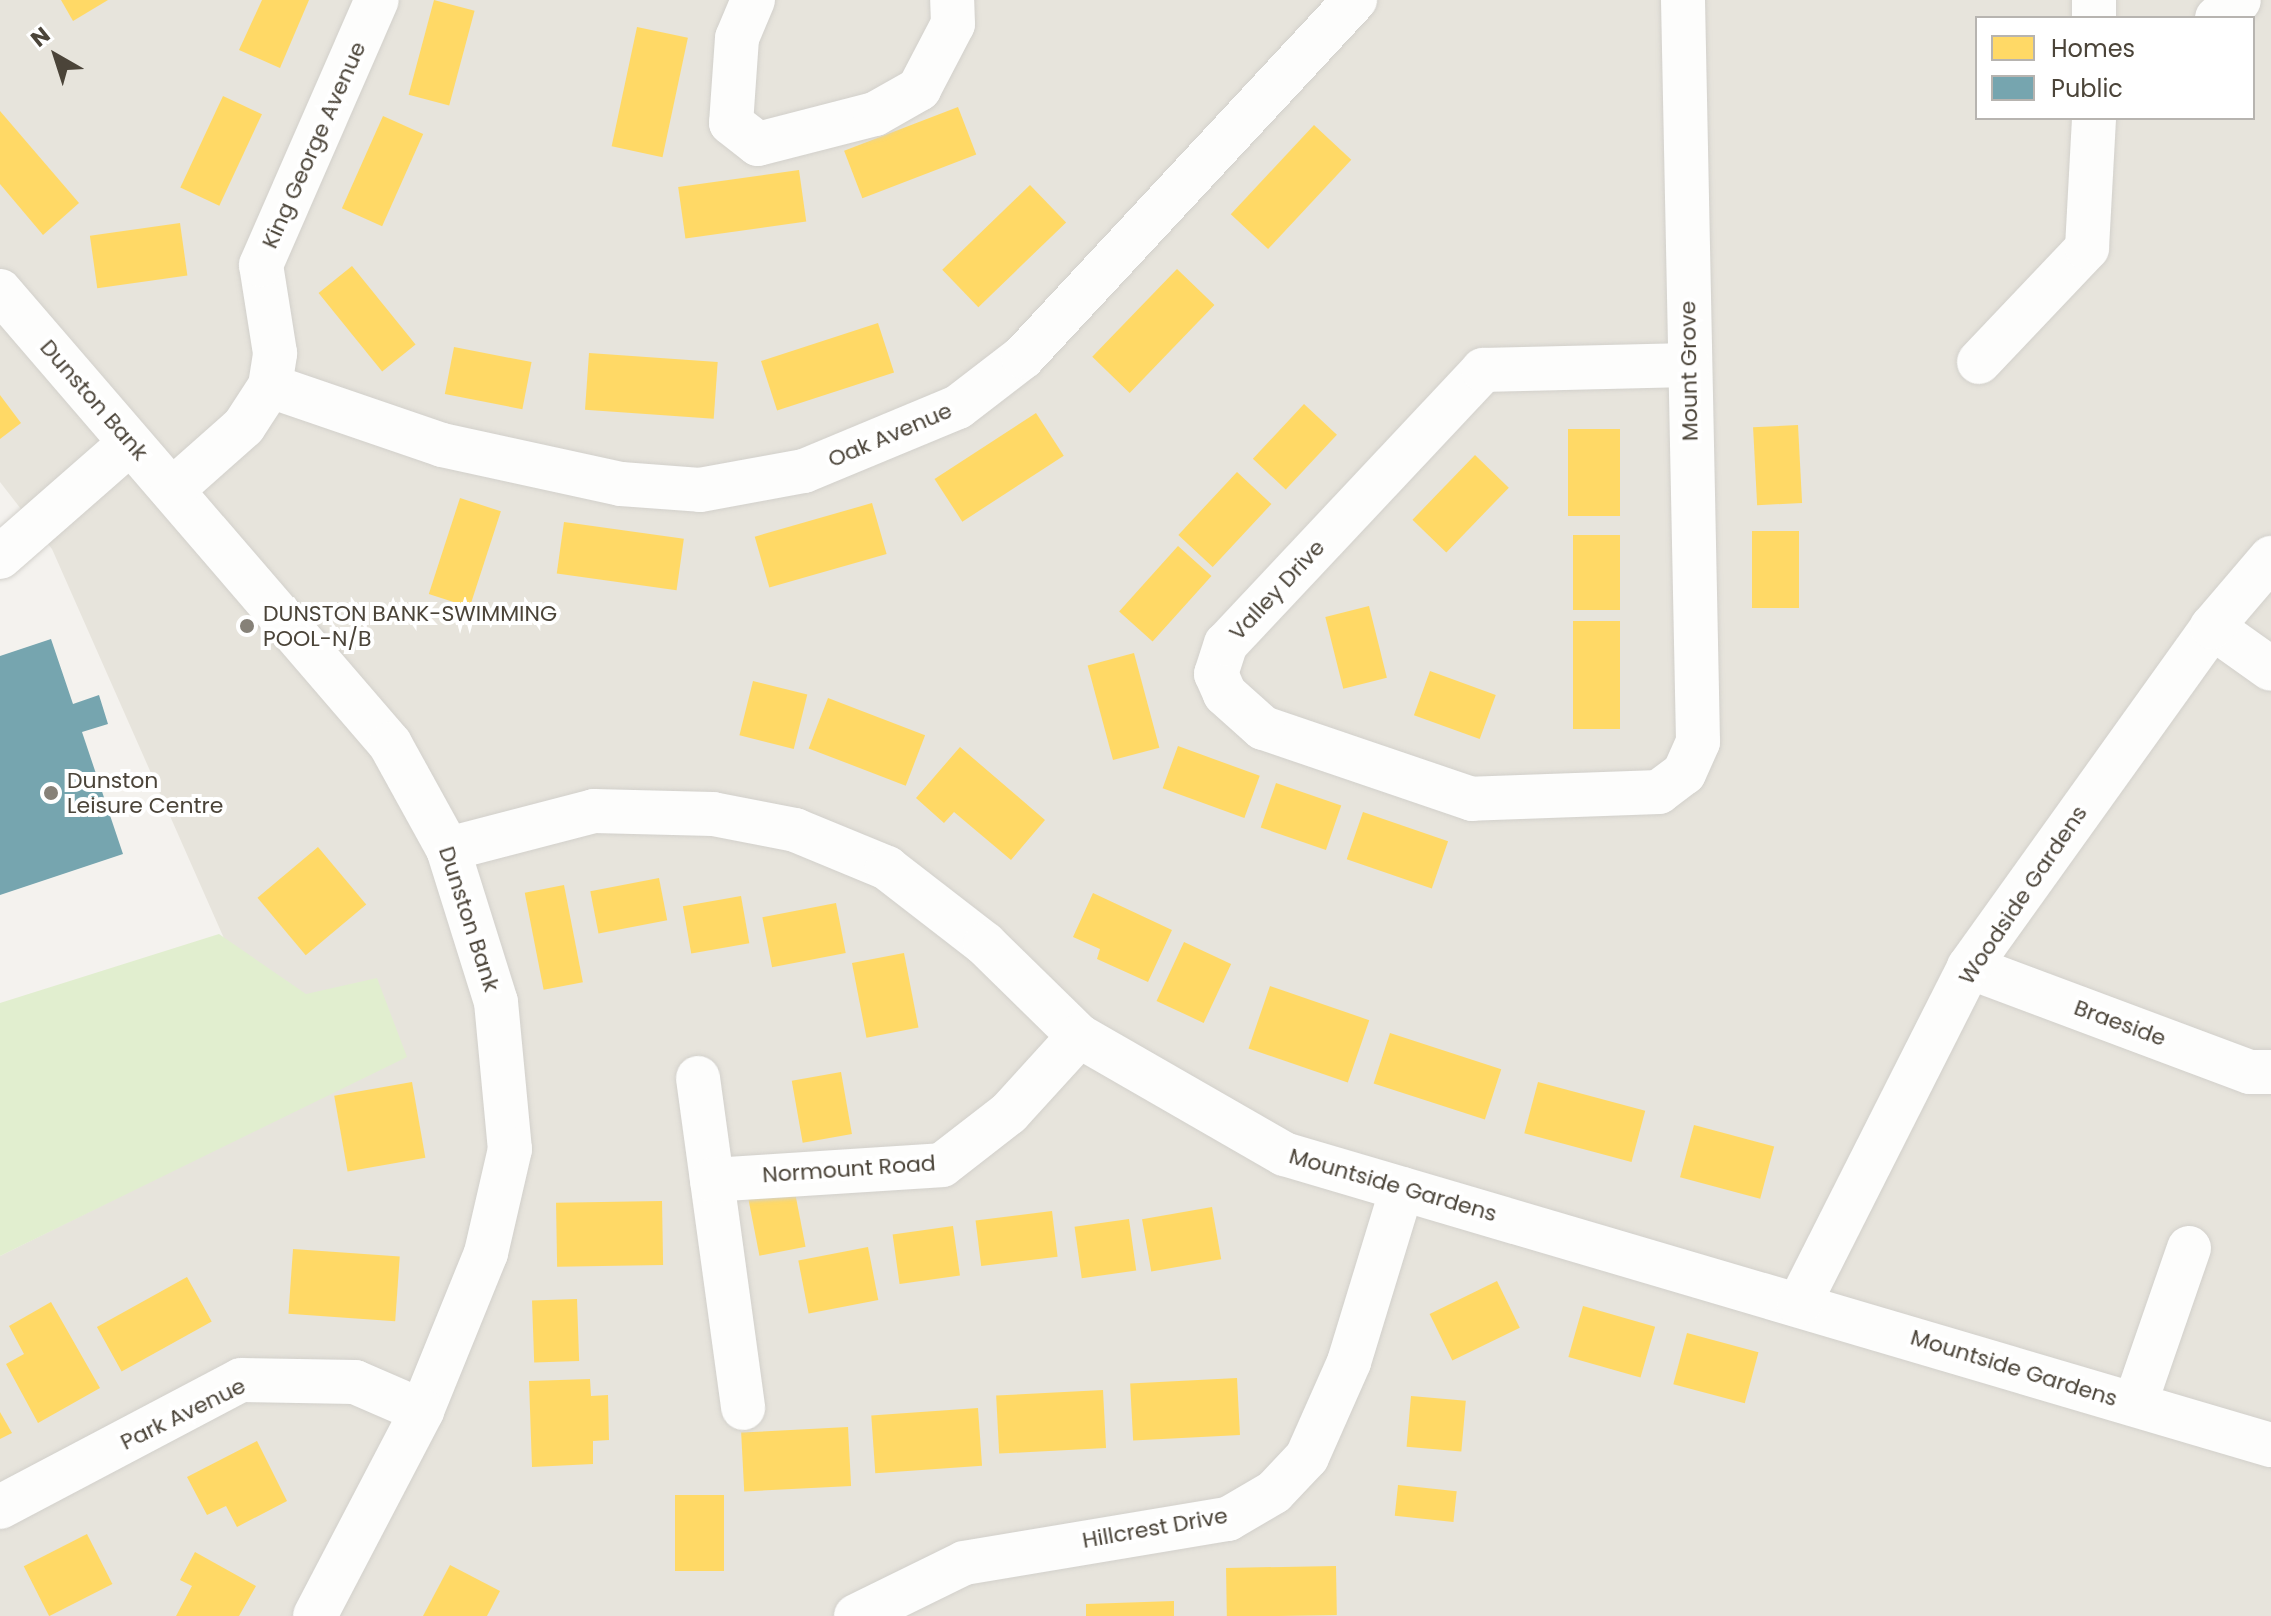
<!DOCTYPE html>
<html>
<head>
<meta charset="utf-8">
<style>
	body { margin:0 }
	#map { position:relative; width:2271px; height:1616px; overflow:hidden; background:#f4f2ee; font-family:Poppins,sans-serif }
	div>[style] { position:absolute }
	.residential>* { inset:0; background:#e7e4dc }
	.green>* { inset:0; background:#e1eecf }
	.homes>* { inset:0; background:#ffd966; transform-origin:0 0 }
	.public>* { inset:0; background:#76a5af }
	.roads { filter:drop-shadow(0 0 2px #d2d0cb) drop-shadow(0 0 2px #d2d0cb) }
	.minor>* { height:44px; margin:-22px; padding:0 22px; transform-origin:22px; border-radius:22px; background:#fdfdfc }
	.dots>* { width:22px; height:22px; translate:-50% -50%; box-sizing:border-box; border:4px solid #fff; border-radius:50% }
	span { translate:-50% -50%; white-space:nowrap; text-align:center; line-height:1.15; -webkit-text-stroke:8px #fff; paint-order:stroke }
	.street-label { font-size:22px; color:#4b4439 }
	.poi-label { font-size:22px; color:#4b4439 }
	.left { translate:0 -50%; text-align:left }
	.legend { position:absolute; left:1975px; top:16px; width:280px; height:104px; box-sizing:border-box; background:#fff; border:2px solid #b7b4b0; margin:0; padding:10px 14px; list-style:none; font-size:24px; color:#4b4439 }
	.legend li { display:flex; align-items:center; gap:16px; height:40px }
	.legend b { width:40px; border:2px solid #b7b4b0 }
	.north { position:absolute; left:16px; top:16px; width:80px; height:80px; -webkit-text-stroke:6px #fff; paint-order:stroke; rotate:321deg; font-size:22px; font-weight:700; line-height:32px; text-align:center; color:#4b4439 }
	.north::after { content:''; display:block; margin:auto; width:28px; height:36px; background:#4b4439; clip-path:polygon(50% 0,100% 100%,50% 72%,0 100%) }
</style>
</head>
<body>
<div id="map">
	<div class="residential">
		<div style="clip-path:polygon(evenodd,0 0,2271px 0,2271px 1616px,0 1616px,0 1256px,299px 1108px,52px 549px,0 482px,0 0,1977px 18px,2253px 18px,2253px 118px,1977px 118px,1977px 18px)"></div>
	</div>
	<div class="green">
		<div style="clip-path:polygon(219px 934px,306px 994px,377px 978px,407px 1057px,0 1256px,0 1003px)"></div>
	</div>
	<div class="homes">
		<div style="clip-path:polygon(61px 0,108px 0,73px 21px)"></div>
		<div style="clip-path:polygon(262px 0,309px 0,280px 68px,239px 50px)"></div>
		<div style="left:434px;top:0;width:42px;height:98px;rotate:15deg"></div>
		<div style="left:637px;top:27px;width:52px;height:122px;rotate:12deg"></div>
		<div style="left:223px;top:96px;width:43px;height:101px;rotate:25deg"></div>
		<div style="left:958px;top:107px;width:51px;height:122px;rotate:69deg"></div>
		<div style="clip-path:polygon(0 111px,79px 203px,43px 235px,0 184px)"></div>
		<div style="left:383px;top:116px;width:44px;height:101px;rotate:24deg"></div>
		<div style="left:1314px;top:125px;width:51px;height:122px;rotate:43deg"></div>
		<div style="left:799px;top:170px;width:52px;height:122px;rotate:82deg"></div>
		<div style="left:1030px;top:185px;width:52px;height:122px;rotate:46deg"></div>
		<div style="left:180px;top:223px;width:53px;height:91px;rotate:82deg"></div>
		<div style="left:352px;top:266px;width:101px;height:43px;rotate:51deg"></div>
		<div style="left:1177px;top:269px;width:52px;height:122px;rotate:44deg"></div>
		<div style="left:878px;top:323px;width:52px;height:123px;rotate:72deg"></div>
		<div style="left:454px;top:347px;width:79px;height:48px;rotate:11deg"></div>
		<div style="left:589px;top:353px;width:129px;height:57px;rotate:4deg"></div>
		<div style="clip-path:polygon(0 395px,21px 423px,0 439px)"></div>
		<div style="left:1304px;top:404px;width:45px;height:75px;rotate:43deg"></div>
		<div style="left:1036px;top:413px;width:51px;height:121px;rotate:57deg"></div>
		<div style="left:1798px;top:425px;width:78px;height:45px;rotate:87deg"></div>
		<div style="left:1620px;top:429px;width:87px;height:52px;rotate:90deg"></div>
		<div style="left:1475px;top:455px;width:47px;height:90px;rotate:44deg"></div>
		<div style="left:1237px;top:472px;width:47px;height:86px;rotate:43deg"></div>
		<div style="left:460px;top:498px;width:43px;height:101px;rotate:18deg"></div>
		<div style="left:872px;top:503px;width:53px;height:122px;rotate:74deg"></div>
		<div style="left:564px;top:522px;width:121px;height:52px;rotate:8deg"></div>
		<div style="left:1799px;top:531px;width:77px;height:47px;rotate:90deg"></div>
		<div style="left:1573px;top:535px;width:47px;height:75px"></div>
		<div style="left:1178px;top:546px;width:45px;height:88px;rotate:42deg"></div>
		<div style="left:1369px;top:606px;width:74px;height:45px;rotate:76deg"></div>
		<div style="left:1573px;top:621px;width:47px;height:108px"></div>
		<div style="left:1134px;top:653px;width:98px;height:48px;rotate:75deg"></div>
		<div style="left:1430px;top:671px;width:70px;height:47px;rotate:20deg"></div>
		<div style="left:753px;top:681px;width:56px;height:56px;rotate:14deg"></div>
		<div style="left:828px;top:698px;width:104px;height:54px;rotate:21deg"></div>
		<div style="left:1178px;top:746px;width:87px;height:45px;rotate:20deg"></div>
		<div style="clip-path:polygon(960px 747px,1045px 820px,1011px 860px,954px 812px,944px 823px,916px 798px)"></div>
		<div style="left:1276px;top:783px;width:69px;height:47px;rotate:19deg"></div>
		<div style="left:1363px;top:812px;width:90px;height:50px;rotate:19deg"></div>
		<div style="left:318px;top:847px;width:75px;height:79px;rotate:50deg"></div>
		<div style="left:659px;top:878px;width:43px;height:70px;rotate:79deg"></div>
		<div style="left:564px;top:885px;width:99px;height:40px;rotate:79deg"></div>
		<div style="clip-path:polygon(1093px 893px,1172px 930px,1148px 982px,1097px 959px,1100px 949px,1073px 937px)"></div>
		<div style="left:741px;top:896px;width:48px;height:59px;rotate:80deg"></div>
		<div style="left:836px;top:903px;width:51px;height:75px;rotate:79deg"></div>
		<div style="left:1184px;top:942px;width:52px;height:65px;rotate:25deg"></div>
		<div style="left:904px;top:953px;width:76px;height:53px;rotate:79deg"></div>
		<div style="left:1270px;top:986px;width:105px;height:66px;rotate:19deg"></div>
		<div style="left:1390px;top:1033px;width:117px;height:53px;rotate:18deg"></div>
		<div style="left:841px;top:1072px;width:63px;height:50px;rotate:80deg"></div>
		<div style="left:412px;top:1082px;width:77px;height:79px;rotate:80deg"></div>
		<div style="left:1538px;top:1082px;width:111px;height:53px;rotate:15deg"></div>
		<div style="left:1694px;top:1125px;width:83px;height:54px;rotate:15deg"></div>
		<div style="left:792px;top:1177px;width:71px;height:47px;rotate:79deg"></div>
		<div style="left:662px;top:1201px;width:64px;height:106px;rotate:89deg"></div>
		<div style="left:1212px;top:1207px;width:53px;height:71px;rotate:80deg"></div>
		<div style="left:1052px;top:1211px;width:46px;height:77px;rotate:83deg"></div>
		<div style="left:1129px;top:1219px;width:52px;height:55px;rotate:82deg"></div>
		<div style="left:953px;top:1226px;width:50px;height:61px;rotate:82deg"></div>
		<div style="left:868px;top:1247px;width:54px;height:71px;rotate:79deg"></div>
		<div style="left:293px;top:1249px;width:107px;height:65px;rotate:4deg"></div>
		<div style="left:187px;top:1277px;width:51px;height:103px;rotate:61deg"></div>
		<div style="left:1497px;top:1281px;width:52px;height:75px;rotate:64deg"></div>
		<div style="left:577px;top:1299px;width:62px;height:45px;rotate:88deg"></div>
		<div style="clip-path:polygon(51px 1302px,100px 1388px,38px 1423px,6px 1364px,24px 1354px,9px 1326px)"></div>
		<div style="left:1583px;top:1306px;width:75px;height:53px;rotate:16deg"></div>
		<div style="left:1687px;top:1333px;width:74px;height:53px;rotate:15deg"></div>
		<div style="left:1237px;top:1378px;width:57px;height:107px;rotate:87deg"></div>
		<div style="clip-path:polygon(590px 1379px,591px 1396px,608px 1395px,609px 1440px,593px 1441px,593px 1464px,532px 1467px,529px 1381px)"></div>
		<div style="left:1103px;top:1390px;width:58px;height:107px;rotate:87deg"></div>
		<div style="left:1411px;top:1396px;width:55px;height:51px;rotate:5deg"></div>
		<div style="left:978px;top:1408px;width:58px;height:107px;rotate:86deg"></div>
		<div style="clip-path:polygon(0 1412px,12px 1433px,0 1439px)"></div>
		<div style="left:848px;top:1427px;width:59px;height:107px;rotate:87deg"></div>
		<div style="clip-path:polygon(257px 1441px,287px 1501px,237px 1527px,226px 1506px,207px 1515px,187px 1477px)"></div>
		<div style="left:1398px;top:1485px;width:59px;height:31px;rotate:6deg"></div>
		<div style="left:675px;top:1495px;width:49px;height:76px"></div>
		<div style="left:87px;top:1534px;width:56px;height:71px;rotate:63deg"></div>
		<div style="clip-path:polygon(195px 1552px,256px 1586px,239px 1616px,176px 1616px,192px 1586px,180px 1580px)"></div>
		<div style="clip-path:polygon(450px 1565px,500px 1591px,487px 1616px,423px 1616px)"></div>
		<div style="left:1336px;top:1566px;width:49px;height:110px;rotate:89deg"></div>
		<div style="clip-path:polygon(1174px 1601px,1174px 1616px,1086px 1616px,1086px 1604px)"></div>
	</div>
	<div class="public">
		<div style="clip-path:polygon(51px 639px,73px 704px,99px 695px,108px 724px,82px 732px,123px 854px,0 895px,0 656px)"></div>
	</div>
	<div class="roads">
		<div class="minor">
			<div style="left:753px;top:0;width:41px;rotate:112.8deg"></div>
			<div style="left:737px;top:38px;width:85px;rotate:94deg"></div>
			<div style="left:731px;top:123px;width:34px;rotate:38deg"></div>
			<div style="left:758px;top:144px;width:121px;rotate:-14.4deg"></div>
			<div style="left:875px;top:114px;width:51px;rotate:-29.6deg"></div>
			<div style="left:919px;top:89px;width:73px;rotate:-62.4deg"></div>
			<div style="left:953px;top:24px;width:24px;rotate:-92deg"></div>
			<div style="left:1683px;top:0;width:742px;rotate:88.84deg"></div>
			<div style="left:1698px;top:742px;width:34px;rotate:114deg"></div>
			<div style="left:1684px;top:773px;width:31px;rotate:143deg"></div>
			<div style="left:1659px;top:792px;width:187px;rotate:177.9deg"></div>
			<div style="left:1472px;top:799px;width:221px;rotate:-161.2deg"></div>
			<div style="left:1263px;top:728px;width:51px;rotate:-138.2deg"></div>
			<div style="left:1225px;top:694px;width:22px;rotate:-114deg"></div>
			<div style="left:1216px;top:674px;width:32px;rotate:-72deg"></div>
			<div style="left:1226px;top:644px;width:376px;rotate:-46.8deg"></div>
			<div style="left:1483px;top:370px;width:205px;rotate:-1.4deg"></div>
			<div style="left:2094px;top:0;width:18px;rotate:90deg"></div>
			<div style="left:2217px;top:18px;width:28px;rotate:-39deg"></div>
			<div style="left:0;top:291px;width:598px;rotate:49.27deg"></div>
			<div style="left:390px;top:744px;width:120px;rotate:61.1deg"></div>
			<div style="left:448px;top:849px;width:160px;rotate:72.6deg"></div>
			<div style="left:496px;top:1002px;width:148px;rotate:84.6deg"></div>
			<div style="left:510px;top:1149px;width:107px;rotate:103deg"></div>
			<div style="left:486px;top:1253px;width:170px;rotate:112.1deg"></div>
			<div style="left:422px;top:1411px;width:231px;rotate:117.6deg"></div>
			<div style="left:1979px;top:362px;width:157px;rotate:-46.5deg"></div>
			<div style="left:2087px;top:248px;width:130px;rotate:-86.9deg"></div>
			<div style="left:270px;top:386px;width:182px;rotate:18.9deg"></div>
			<div style="left:442px;top:445px;width:183px;rotate:12.3deg"></div>
			<div style="left:621px;top:484px;width:79px;rotate:4.3deg"></div>
			<div style="left:700px;top:490px;width:106px;rotate:-10.4deg"></div>
			<div style="left:804px;top:471px;width:167px;rotate:-22.6deg"></div>
			<div style="left:958px;top:407px;width:82px;rotate:-37.6deg"></div>
			<div style="left:1023px;top:357px;width:488px;rotate:-47.1deg"></div>
			<div style="left:172px;top:490px;width:96px;rotate:-41.6deg"></div>
			<div style="left:244px;top:426px;width:48px;rotate:-57deg"></div>
			<div style="left:270px;top:386px;width:33px;rotate:-81deg"></div>
			<div style="left:275px;top:353px;width:89px;rotate:-99deg"></div>
			<div style="left:261px;top:265px;width:289px;rotate:-66.4deg"></div>
			<div style="left:0;top:557px;width:173px;rotate:-41.2deg"></div>
			<div style="left:2212px;top:627px;width:72px;rotate:35.4deg"></div>
			<div style="left:448px;top:849px;width:151px;rotate:-14.6deg"></div>
			<div style="left:594px;top:811px;width:119px;rotate:1.4deg"></div>
			<div style="left:713px;top:814px;width:84px;rotate:11deg"></div>
			<div style="left:795px;top:830px;width:100px;rotate:22.4deg"></div>
			<div style="left:887px;top:868px;width:124px;rotate:37.8deg"></div>
			<div style="left:985px;top:944px;width:132px;rotate:44.4deg"></div>
			<div style="left:1079px;top:1036px;width:237px;rotate:29.9deg"></div>
			<div style="left:1284px;top:1154px;width:1029px;rotate:16.43deg"></div>
			<div style="left:1969px;top:967px;width:300px;rotate:20.5deg"></div>
			<div style="left:2250px;top:1072px;width:21px"></div>
			<div style="left:698px;top:1078px;width:333px;rotate:82.2deg"></div>
			<div style="left:712px;top:1180px;width:230px;rotate:-3.7deg"></div>
			<div style="left:942px;top:1165px;width:85px;rotate:-37.8deg"></div>
			<div style="left:1009px;top:1113px;width:104px;rotate:-47.7deg"></div>
			<div style="left:1799px;top:1304px;width:377px;rotate:-63.2deg"></div>
			<div style="left:1969px;top:967px;width:418px;rotate:-54.4deg"></div>
			<div style="left:2212px;top:627px;width:91px;rotate:-49.5deg"></div>
			<div style="left:2135px;top:1404px;width:165px;rotate:-70.9deg"></div>
			<div style="left:0;top:1507px;width:272px;rotate:-27.8deg"></div>
			<div style="left:241px;top:1380px;width:114px;rotate:1deg"></div>
			<div style="left:355px;top:1382px;width:73px;rotate:23.4deg"></div>
			<div style="left:856px;top:1616px;width:120px;rotate:-26.1deg"></div>
			<div style="left:964px;top:1563px;width:268px;rotate:-9.5deg"></div>
			<div style="left:1228px;top:1519px;width:53px;rotate:-30.4deg"></div>
			<div style="left:1274px;top:1492px;width:48px;rotate:-46.7deg"></div>
			<div style="left:1307px;top:1457px;width:104px;rotate:-66.1deg"></div>
			<div style="left:1349px;top:1362px;width:181px;rotate:-73deg"></div>
		</div>
	</div>
	<div class="dots">
		<div style="left:247px;top:626px;background:#868178"></div>
		<div style="left:51px;top:793px;background:#868178"></div>
	</div>
	<div class="street-label">
		<span style="left:314px;top:145px;rotate:-66deg">King George Avenue</span>
		<span style="left:1689px;top:371px;rotate:-91deg">Mount Grove</span>
		<span style="left:94px;top:400px;rotate:49deg">Dunston Bank</span>
		<span style="left:890px;top:435px;rotate:-23deg">Oak Avenue</span>
		<span style="left:1277px;top:590px;rotate:-47deg">Valley Drive</span>
		<span style="left:2023px;top:895px;rotate:-56deg">Woodside Gardens</span>
		<span style="left:469px;top:919px;rotate:72deg">Dunston Bank</span>
		<span style="left:2120px;top:1023px;rotate:20deg">Braeside</span>
		<span style="left:849px;top:1169px;rotate:-4deg">Normount Road</span>
		<span style="left:1393px;top:1185px;rotate:16deg">Mountside Gardens</span>
		<span style="left:2014px;top:1368px;rotate:17deg">Mountside Gardens</span>
		<span style="left:183px;top:1414px;rotate:-26deg">Park Avenue</span>
		<span style="left:1155px;top:1528px;rotate:-10deg">Hillcrest Drive</span>
	</div>
	<div class="poi-label">
		<span class="left" style="left:263px;top:626px">DUNSTON BANK-SWIMMING<br>POOL-N/B</span>
		<span class="left" style="left:67px;top:793px">Dunston<br>Leisure Centre</span>
	</div>
	<ul class="legend">
	<li><b style="height:22px;background:#ffd966"></b>Homes</li>
	<li><b style="height:22px;background:#76a5af"></b>Public</li>
	</ul>
	<div class="north">N</div>
</div>
</body>
</html>
